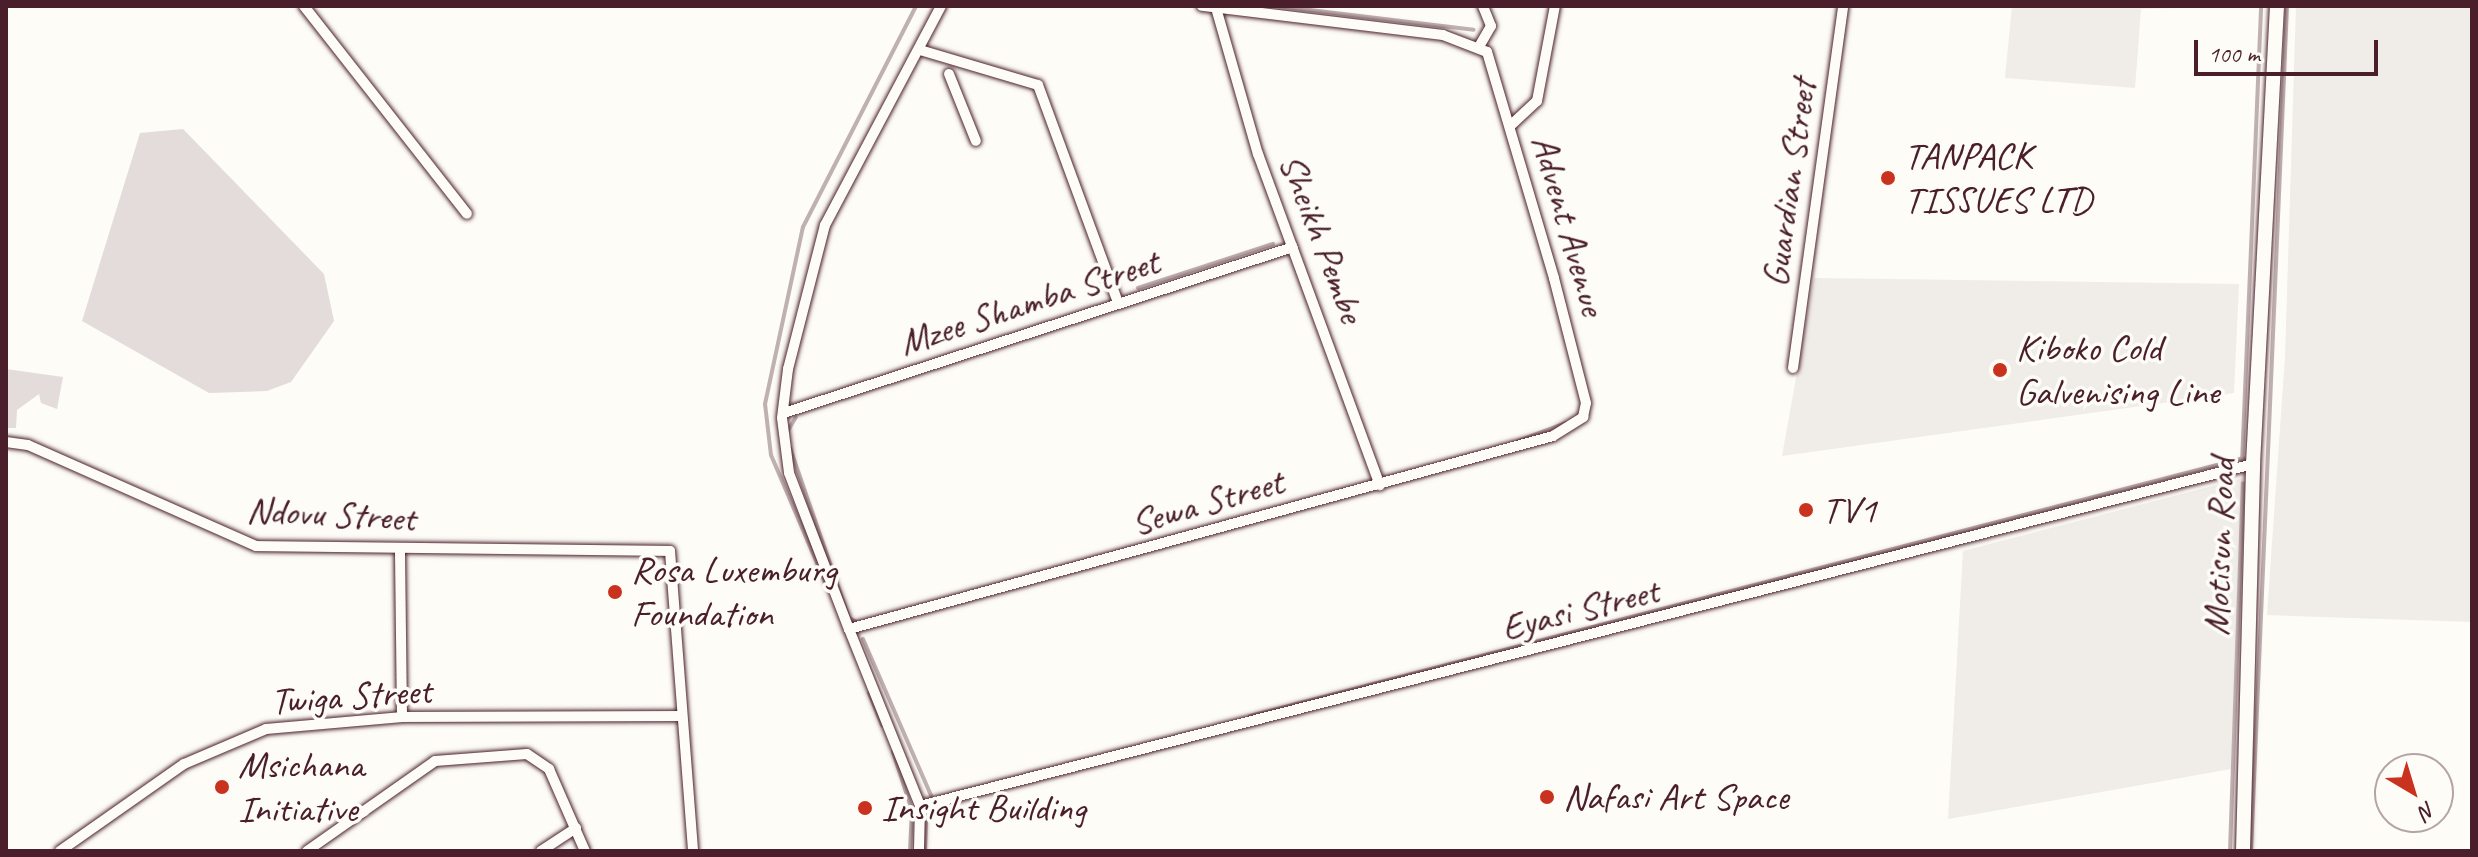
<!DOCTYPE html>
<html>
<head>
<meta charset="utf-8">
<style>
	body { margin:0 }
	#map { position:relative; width:2478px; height:857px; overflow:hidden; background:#fdfcf7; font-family:Caveat,sans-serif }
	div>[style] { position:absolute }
	.built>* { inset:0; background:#f0ece8 }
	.green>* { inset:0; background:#e3dcda }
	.stream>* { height:4px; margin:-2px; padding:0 2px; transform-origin:2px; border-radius:2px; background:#c0b1b1 }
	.roads { filter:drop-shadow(0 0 2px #4a1f2b) drop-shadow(0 0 2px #4a1f2b) }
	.minor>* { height:10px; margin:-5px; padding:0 5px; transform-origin:5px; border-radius:5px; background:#fdfcf7 }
	.tertiary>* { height:14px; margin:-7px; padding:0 7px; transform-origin:7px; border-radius:7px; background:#fdfcf7 }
	.dots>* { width:22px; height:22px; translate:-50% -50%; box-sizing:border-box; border:4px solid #fdfcf7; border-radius:50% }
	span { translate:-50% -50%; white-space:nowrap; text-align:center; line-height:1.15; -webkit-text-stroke:7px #fdfcf7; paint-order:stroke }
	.poi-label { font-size:38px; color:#4a1f2b }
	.left { translate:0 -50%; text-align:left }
	.street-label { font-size:38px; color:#4a1f2b }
	.frame { position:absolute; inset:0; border:8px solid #4a1f2b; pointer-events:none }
	.north { position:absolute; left:2374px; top:753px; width:80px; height:80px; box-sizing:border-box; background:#fdfcf7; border:2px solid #b5a4a5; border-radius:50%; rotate:142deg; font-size:22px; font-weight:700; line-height:32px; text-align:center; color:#4a1f2b }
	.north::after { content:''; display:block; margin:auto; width:28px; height:36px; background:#c8321e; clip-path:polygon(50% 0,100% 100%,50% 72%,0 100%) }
	.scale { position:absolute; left:2194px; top:40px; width:184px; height:36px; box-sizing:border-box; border:4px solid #4a1f2b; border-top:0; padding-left:10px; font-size:24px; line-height:28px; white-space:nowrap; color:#4a1f2b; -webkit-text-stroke:6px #fdfcf7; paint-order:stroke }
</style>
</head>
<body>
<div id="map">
	<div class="built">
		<div style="clip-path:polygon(2012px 6px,2246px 6px,2141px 9px,2135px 88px,2005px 78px)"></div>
		<div style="clip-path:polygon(2296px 6px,2472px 6px,2472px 622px,2267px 615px,2285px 357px)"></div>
		<div style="clip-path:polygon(1814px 278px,2239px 284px,2234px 393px,1782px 456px)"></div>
		<div style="clip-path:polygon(2243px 478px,2231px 769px,1948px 819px,1963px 551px)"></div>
	</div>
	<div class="green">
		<div style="clip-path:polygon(183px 129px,324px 274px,334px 321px,291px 382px,267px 391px,209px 393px,82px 321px,140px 133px)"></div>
		<div style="clip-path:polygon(6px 369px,63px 377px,57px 409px,41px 403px,39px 394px,17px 410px,16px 428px,6px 428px)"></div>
	</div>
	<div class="stream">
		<div style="left:1277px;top:6px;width:198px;rotate:6.9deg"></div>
		<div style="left:1138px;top:288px;width:142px;rotate:-18.1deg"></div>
		<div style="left:787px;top:432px;width:17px;rotate:-59deg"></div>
		<div style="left:1518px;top:441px;width:51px;rotate:-20.6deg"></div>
		<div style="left:790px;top:448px;width:180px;rotate:70.9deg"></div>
		<div style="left:849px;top:618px;width:11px;rotate:27deg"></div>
		<div style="left:2242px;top:463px;width:457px;rotate:-87.6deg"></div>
		<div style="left:829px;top:591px;width:148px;rotate:-113.1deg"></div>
		<div style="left:771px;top:455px;width:51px;rotate:-96.7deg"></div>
		<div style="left:765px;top:404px;width:181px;rotate:-77.9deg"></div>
		<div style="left:803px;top:227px;width:248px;rotate:-62.9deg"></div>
		<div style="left:863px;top:639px;width:173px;rotate:66.5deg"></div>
		<div style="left:869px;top:693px;width:35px;rotate:68deg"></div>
		<div style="left:1250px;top:716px;width:1026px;rotate:-14.56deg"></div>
		<div style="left:893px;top:752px;width:62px;rotate:72.1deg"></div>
		<div style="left:912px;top:811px;width:40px;rotate:92.9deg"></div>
		<div style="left:925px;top:851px;width:33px;rotate:-88deg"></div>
		<div style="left:2230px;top:851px;width:368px;rotate:-88deg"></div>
		<div style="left:2251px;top:851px;width:846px;rotate:-87.56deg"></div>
	</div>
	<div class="roads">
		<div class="minor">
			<div style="left:304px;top:6px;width:264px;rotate:51.9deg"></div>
			<div style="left:941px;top:6px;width:248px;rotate:117.9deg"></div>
			<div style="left:825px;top:225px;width:149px;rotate:104.4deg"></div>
			<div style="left:788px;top:369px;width:49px;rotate:97deg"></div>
			<div style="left:782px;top:418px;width:55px;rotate:82.7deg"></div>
			<div style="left:789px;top:473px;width:167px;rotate:69deg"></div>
			<div style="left:849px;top:629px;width:730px;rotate:-15.33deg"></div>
			<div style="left:1553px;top:436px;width:36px;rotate:-32deg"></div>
			<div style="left:1583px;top:417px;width:14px;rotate:-78deg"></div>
			<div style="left:1586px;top:403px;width:129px;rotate:-104.4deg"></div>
			<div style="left:1554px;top:278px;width:236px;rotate:-106.5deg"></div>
			<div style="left:1487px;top:52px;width:47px;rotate:-158.9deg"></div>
			<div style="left:1443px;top:35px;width:243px;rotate:-173.1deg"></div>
			<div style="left:1216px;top:8px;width:152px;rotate:74deg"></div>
			<div style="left:1258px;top:154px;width:353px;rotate:69.8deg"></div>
			<div style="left:1480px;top:45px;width:22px;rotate:-60deg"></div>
			<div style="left:1491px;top:26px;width:22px;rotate:-112deg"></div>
			<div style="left:920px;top:50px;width:123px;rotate:16.5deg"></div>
			<div style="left:1038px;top:85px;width:232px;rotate:69.8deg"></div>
			<div style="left:949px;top:74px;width:72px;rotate:68.1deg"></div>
			<div style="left:1510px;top:126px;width:37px;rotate:-43deg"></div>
			<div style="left:1537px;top:101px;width:97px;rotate:-79.3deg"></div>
			<div style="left:1793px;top:368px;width:365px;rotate:-82.1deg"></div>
			<div style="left:784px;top:413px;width:535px;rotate:-18.06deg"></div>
			<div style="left:6px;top:442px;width:22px;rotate:8deg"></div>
			<div style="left:28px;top:445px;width:249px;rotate:23.9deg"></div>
			<div style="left:256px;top:546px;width:414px;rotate:0.7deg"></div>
			<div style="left:670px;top:551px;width:301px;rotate:85.6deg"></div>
			<div style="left:400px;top:553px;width:164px;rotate:89.3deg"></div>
			<div style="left:849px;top:629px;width:191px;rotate:68.1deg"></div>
			<div style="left:920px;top:806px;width:45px;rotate:91.3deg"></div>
			<div style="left:920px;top:806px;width:1376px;rotate:-14.39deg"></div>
			<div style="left:60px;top:851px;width:151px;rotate:-35.1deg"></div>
			<div style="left:184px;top:764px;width:89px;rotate:-23.1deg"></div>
			<div style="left:266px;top:729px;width:137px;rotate:-5deg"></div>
			<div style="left:402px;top:717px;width:280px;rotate:-0.2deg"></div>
			<div style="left:307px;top:851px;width:156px;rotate:-35.1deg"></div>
			<div style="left:435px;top:761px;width:92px;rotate:-4.4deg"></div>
			<div style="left:527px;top:754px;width:27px;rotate:34deg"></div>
			<div style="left:549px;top:769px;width:90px;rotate:66.3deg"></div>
			<div style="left:541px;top:851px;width:42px;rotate:-33.3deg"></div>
		</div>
		<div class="tertiary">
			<div style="left:2243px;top:851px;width:387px;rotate:-88.5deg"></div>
			<div style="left:2253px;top:464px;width:459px;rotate:-87deg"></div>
		</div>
	</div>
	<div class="dots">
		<div style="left:1888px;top:178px;background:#c8321e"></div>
		<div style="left:2000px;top:370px;background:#c8321e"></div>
		<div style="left:1806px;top:510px;background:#c8321e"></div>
		<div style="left:615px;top:592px;background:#c8321e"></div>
		<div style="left:222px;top:787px;background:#c8321e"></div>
		<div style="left:1547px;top:797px;background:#c8321e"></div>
		<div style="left:865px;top:808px;background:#c8321e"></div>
	</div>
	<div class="poi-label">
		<span class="left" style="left:1904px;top:178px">TANPACK<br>TISSUES LTD</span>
		<span class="left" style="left:2016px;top:370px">Kiboko Cold<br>Galvenising Line</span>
		<span class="left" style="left:1822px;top:510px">TV1</span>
		<span class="left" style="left:631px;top:592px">Rosa Luxemburg<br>Foundation</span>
		<span class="left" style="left:238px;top:787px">Msichana<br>Initiative</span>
		<span class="left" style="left:1563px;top:797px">Nafasi Art Space</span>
		<span class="left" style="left:881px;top:808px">Insight Building</span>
	</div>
	<div class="street-label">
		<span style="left:1789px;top:183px;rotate:-82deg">Guardian Street</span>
		<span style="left:1569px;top:225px;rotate:74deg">Advent Avenue</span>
		<span style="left:1322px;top:238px;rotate:69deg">Sheikh Pembe</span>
		<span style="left:1029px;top:302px;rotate:-18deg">Mzee Shamba Street</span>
		<span style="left:1207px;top:502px;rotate:-16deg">Sewa Street</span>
		<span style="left:331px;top:514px;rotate:3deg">Ndovu Street</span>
		<span style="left:2219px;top:547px;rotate:-88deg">Motisun Road</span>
		<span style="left:1580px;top:609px;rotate:-14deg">Eyasi Street</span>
		<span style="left:351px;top:696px;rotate:-4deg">Twiga Street</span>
	</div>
	<div class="frame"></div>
	<div class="north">N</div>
	<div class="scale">100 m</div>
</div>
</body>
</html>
